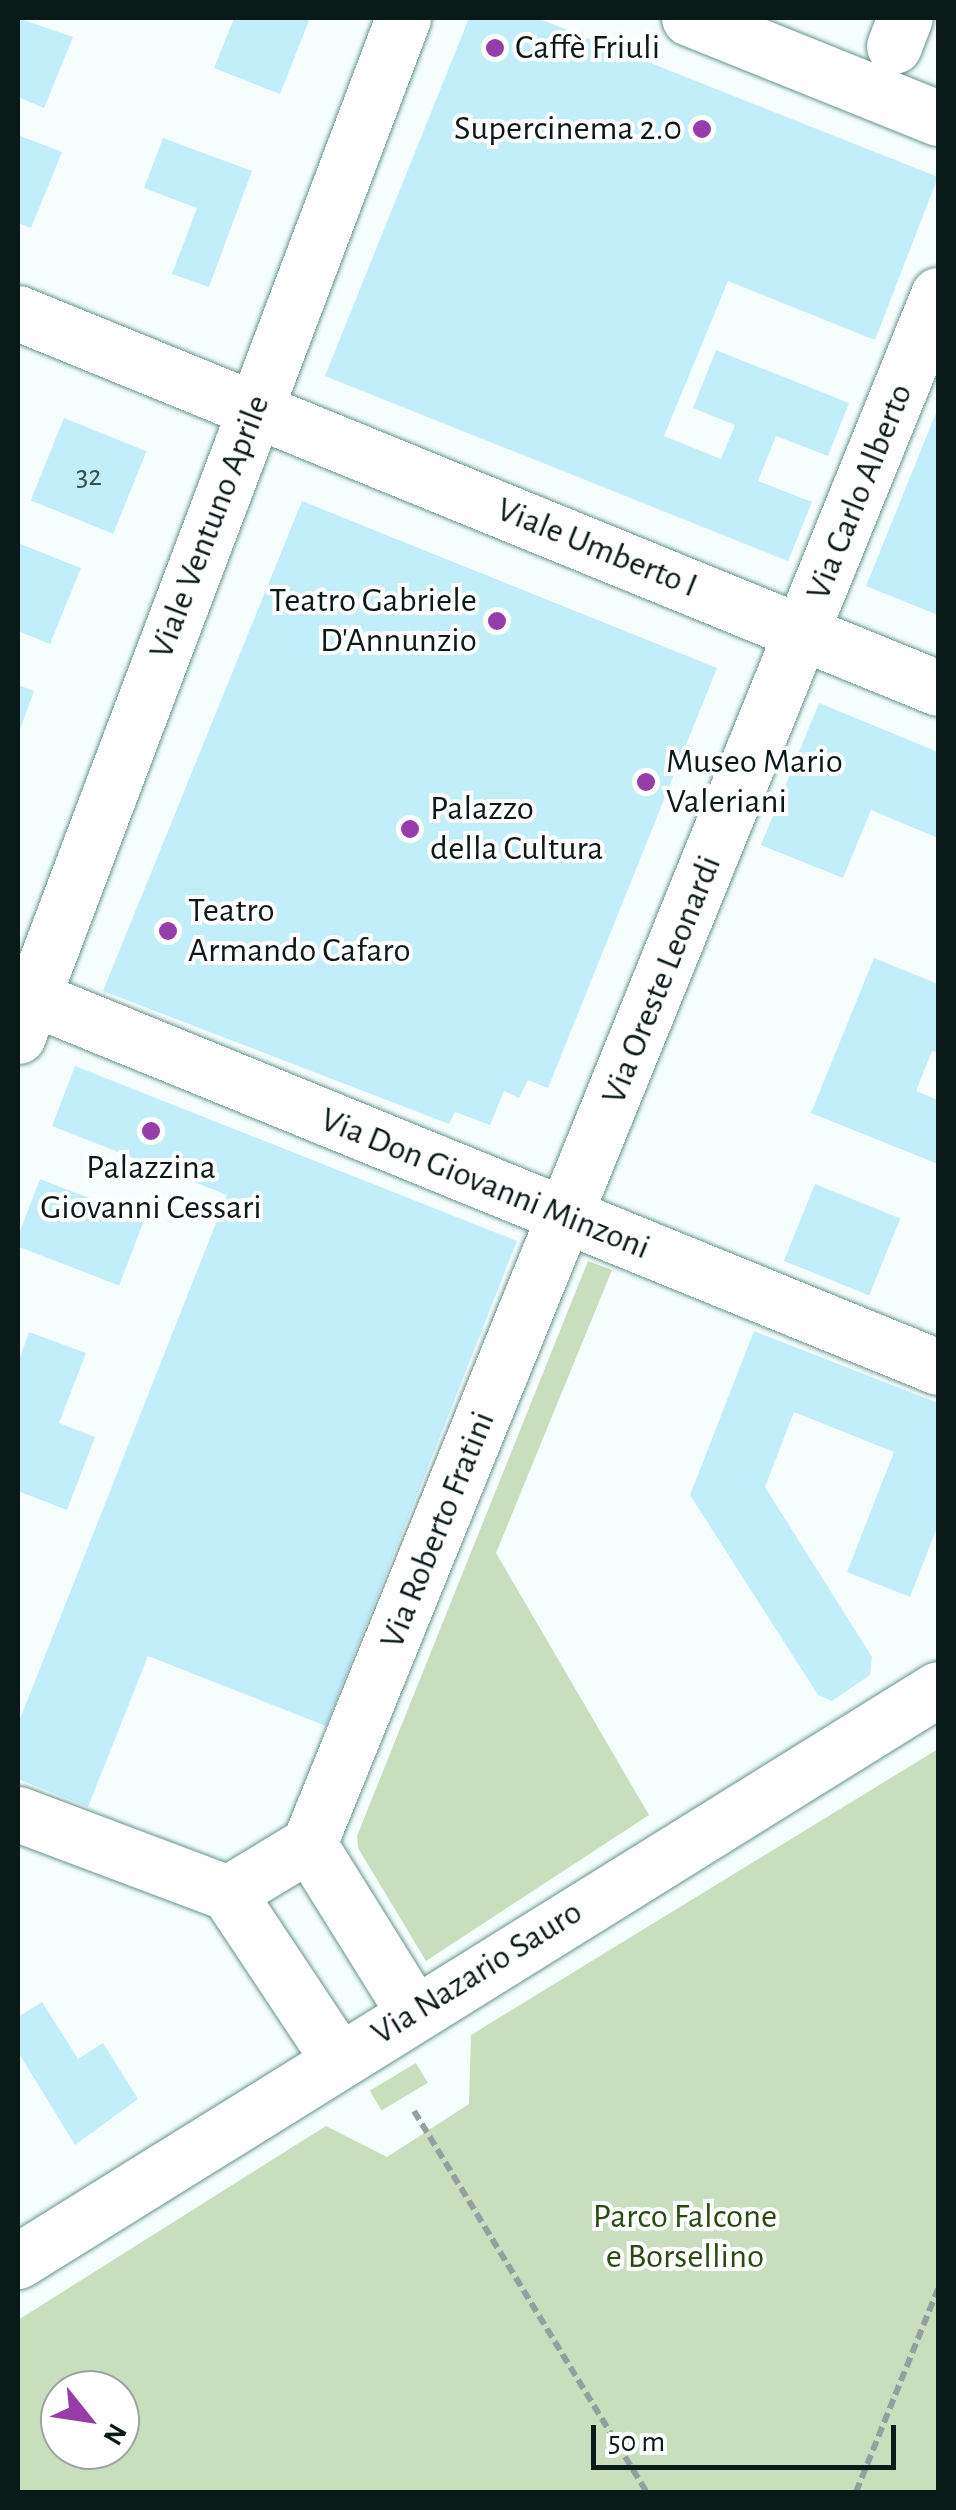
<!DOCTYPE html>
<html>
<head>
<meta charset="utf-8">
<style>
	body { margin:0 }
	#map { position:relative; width:956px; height:2510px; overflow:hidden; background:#f5fefd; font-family:"Alegreya Sans",sans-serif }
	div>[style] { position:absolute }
	.green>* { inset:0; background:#c8debd; transform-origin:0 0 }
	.building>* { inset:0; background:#c2eef9; transform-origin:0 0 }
	.path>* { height:6px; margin-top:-3px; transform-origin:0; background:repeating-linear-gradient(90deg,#94a09f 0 10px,transparent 0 15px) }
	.roads { filter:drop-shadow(0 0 2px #67928e) drop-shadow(0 0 2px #67928e) }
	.minor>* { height:55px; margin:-27.5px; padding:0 27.5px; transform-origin:27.5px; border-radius:27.5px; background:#fff }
	.major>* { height:55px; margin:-27.5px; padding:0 27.5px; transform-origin:27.5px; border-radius:27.5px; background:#fff }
	.dots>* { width:28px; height:28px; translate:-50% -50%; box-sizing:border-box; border:5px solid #fff; border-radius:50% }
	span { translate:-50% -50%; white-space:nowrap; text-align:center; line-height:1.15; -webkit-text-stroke:8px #fff; paint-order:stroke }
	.number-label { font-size:30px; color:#374f50 }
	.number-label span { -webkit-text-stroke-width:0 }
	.poi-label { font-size:35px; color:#091a18 }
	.left { translate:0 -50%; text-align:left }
	.right { translate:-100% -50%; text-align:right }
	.street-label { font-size:35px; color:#091a18 }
	.park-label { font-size:35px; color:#294a10 }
	.frame { position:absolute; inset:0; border:20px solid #091a18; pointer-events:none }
	.north { position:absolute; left:40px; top:2370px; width:100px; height:100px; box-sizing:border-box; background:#fff; border:2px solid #9da3a3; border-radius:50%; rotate:120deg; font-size:28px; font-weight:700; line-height:40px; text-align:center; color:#091a18 }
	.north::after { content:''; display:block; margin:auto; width:35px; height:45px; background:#963da9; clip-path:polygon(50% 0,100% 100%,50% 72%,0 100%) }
	.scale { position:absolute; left:591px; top:2425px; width:305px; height:45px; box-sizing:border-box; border:5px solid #091a18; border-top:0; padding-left:12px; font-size:30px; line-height:35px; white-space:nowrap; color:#091a18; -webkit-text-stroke:8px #fff; paint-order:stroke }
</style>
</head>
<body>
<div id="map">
	<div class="green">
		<div style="clip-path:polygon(588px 1261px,612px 1270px,496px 1553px,649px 1815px,426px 1961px,358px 1848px,357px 1836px)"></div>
		<div style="clip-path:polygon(evenodd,938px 1749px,938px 2492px,18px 2492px,18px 2320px,326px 2126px,387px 2157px,469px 2104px,471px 2035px,938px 1749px,60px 2390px,120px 2390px,120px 2450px,60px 2450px,60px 2390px)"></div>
		<div style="left:416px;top:2063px;width:23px;height:54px;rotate:59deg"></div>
	</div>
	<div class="building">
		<div style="clip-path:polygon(18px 18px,73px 37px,44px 108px,18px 97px)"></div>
		<div style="clip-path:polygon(234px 18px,310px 18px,280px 94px,214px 68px)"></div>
		<div style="clip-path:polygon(469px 18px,537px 18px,938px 177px,875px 340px,728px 281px,664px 436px,721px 459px,735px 425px,693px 408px,716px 350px,849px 403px,828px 456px,776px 436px,758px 481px,812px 502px,788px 561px,325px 376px)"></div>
		<div style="clip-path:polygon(18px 135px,62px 152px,31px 228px,18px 223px)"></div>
		<div style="clip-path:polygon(163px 138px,252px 171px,209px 287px,172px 274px,197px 208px,144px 188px)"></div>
		<div style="clip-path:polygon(938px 408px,938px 615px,866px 586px)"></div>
		<div style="left:64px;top:418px;width:89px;height:89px;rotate:22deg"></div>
		<div style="clip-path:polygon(302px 501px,717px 668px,548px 1088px,528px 1080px,519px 1098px,504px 1091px,490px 1125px,455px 1112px,449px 1124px,103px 991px)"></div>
		<div style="clip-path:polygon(18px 543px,81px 568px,50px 644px,18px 631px)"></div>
		<div style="clip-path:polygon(18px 685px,34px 691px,18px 735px)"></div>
		<div style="clip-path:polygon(819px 703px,938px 752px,938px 838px,871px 810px,843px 878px,761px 845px)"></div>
		<div style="clip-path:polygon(874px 958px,938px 984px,938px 1053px,932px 1051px,916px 1091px,938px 1100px,938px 1164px,811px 1113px)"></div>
		<div style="clip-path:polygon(75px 1066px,517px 1241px,326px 1726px,148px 1656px,88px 1807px,18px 1779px,18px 1724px,227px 1195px,52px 1126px)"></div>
		<div style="left:40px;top:1179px;width:112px;height:71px;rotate:21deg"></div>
		<div style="left:815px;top:1184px;width:92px;height:83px;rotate:22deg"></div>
		<div style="clip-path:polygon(754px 1331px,938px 1403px,938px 1525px,910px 1597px,847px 1572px,894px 1452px,794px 1412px,765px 1487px,872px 1657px,870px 1675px,832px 1701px,818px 1695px,690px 1495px)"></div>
		<div style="clip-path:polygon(29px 1332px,86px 1353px,59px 1423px,95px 1437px,67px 1510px,18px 1491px,18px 1363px)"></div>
		<div style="clip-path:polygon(42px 2002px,78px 2059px,103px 2043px,138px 2099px,75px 2145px,18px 2052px,18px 2017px)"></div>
	</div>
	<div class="path">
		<div style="left:414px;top:2111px;width:447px;rotate:58.6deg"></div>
		<div style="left:856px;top:2492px;width:219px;rotate:-68deg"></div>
	</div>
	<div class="roads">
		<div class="minor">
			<div style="left:689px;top:18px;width:268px;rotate:21.9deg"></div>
			<div style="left:894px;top:46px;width:30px;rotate:-69deg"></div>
			<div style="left:18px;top:313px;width:993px;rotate:22.18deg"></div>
			<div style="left:18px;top:992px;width:993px;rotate:22.18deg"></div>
			<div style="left:18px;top:1814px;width:224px;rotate:20.6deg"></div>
			<div style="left:309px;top:1844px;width:1672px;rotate:-67.9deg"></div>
			<div style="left:309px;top:1844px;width:199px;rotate:58.1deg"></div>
			<div style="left:228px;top:1893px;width:201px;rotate:56.4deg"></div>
			<div style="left:228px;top:1893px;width:95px;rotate:-31.2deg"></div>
			<div style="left:18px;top:2261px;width:1083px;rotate:-31.87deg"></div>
		</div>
		<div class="major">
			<div style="left:18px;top:1036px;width:1088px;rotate:-69.28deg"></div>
		</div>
	</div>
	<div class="dots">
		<div style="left:495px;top:48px;background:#963da9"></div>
		<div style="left:702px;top:129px;background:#963da9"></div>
		<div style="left:497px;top:621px;background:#963da9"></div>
		<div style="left:646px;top:782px;background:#963da9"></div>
		<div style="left:410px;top:829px;background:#963da9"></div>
		<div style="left:168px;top:931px;background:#963da9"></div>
		<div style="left:151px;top:1131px;background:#963da9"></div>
	</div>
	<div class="number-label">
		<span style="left:89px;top:476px">32</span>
	</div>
	<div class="poi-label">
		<span class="left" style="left:515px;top:48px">Caffè Friuli</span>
		<span class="right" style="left:682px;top:129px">Supercinema 2.0</span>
		<span class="right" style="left:477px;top:621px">Teatro Gabriele<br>D'Annunzio</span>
		<span class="left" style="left:666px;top:782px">Museo Mario<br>Valeriani</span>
		<span class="left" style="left:430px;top:829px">Palazzo<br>della Cultura</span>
		<span class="left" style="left:188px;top:931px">Teatro<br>Armando Cafaro</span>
		<span style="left:151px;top:1188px">Palazzina<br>Giovanni Cessari</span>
	</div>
	<div class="street-label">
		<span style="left:860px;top:492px;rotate:-68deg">Via Carlo Alberto</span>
		<span style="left:210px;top:527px;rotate:-69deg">Viale Ventuno Aprile</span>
		<span style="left:597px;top:548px;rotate:22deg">Viale Umberto I</span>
		<span style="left:662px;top:980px;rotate:-68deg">Via Oreste Leonardi</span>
		<span style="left:485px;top:1184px;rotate:22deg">Via Don Giovanni Minzoni</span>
		<span style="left:438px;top:1530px;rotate:-68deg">Via Roberto Fratini</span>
		<span style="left:477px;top:1973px;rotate:-32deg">Via Nazario Sauro</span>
	</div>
	<div class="park-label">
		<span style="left:685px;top:2237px">Parco Falcone<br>e Borsellino</span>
	</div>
	<div class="frame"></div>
	<div class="north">N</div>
	<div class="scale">50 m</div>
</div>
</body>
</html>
